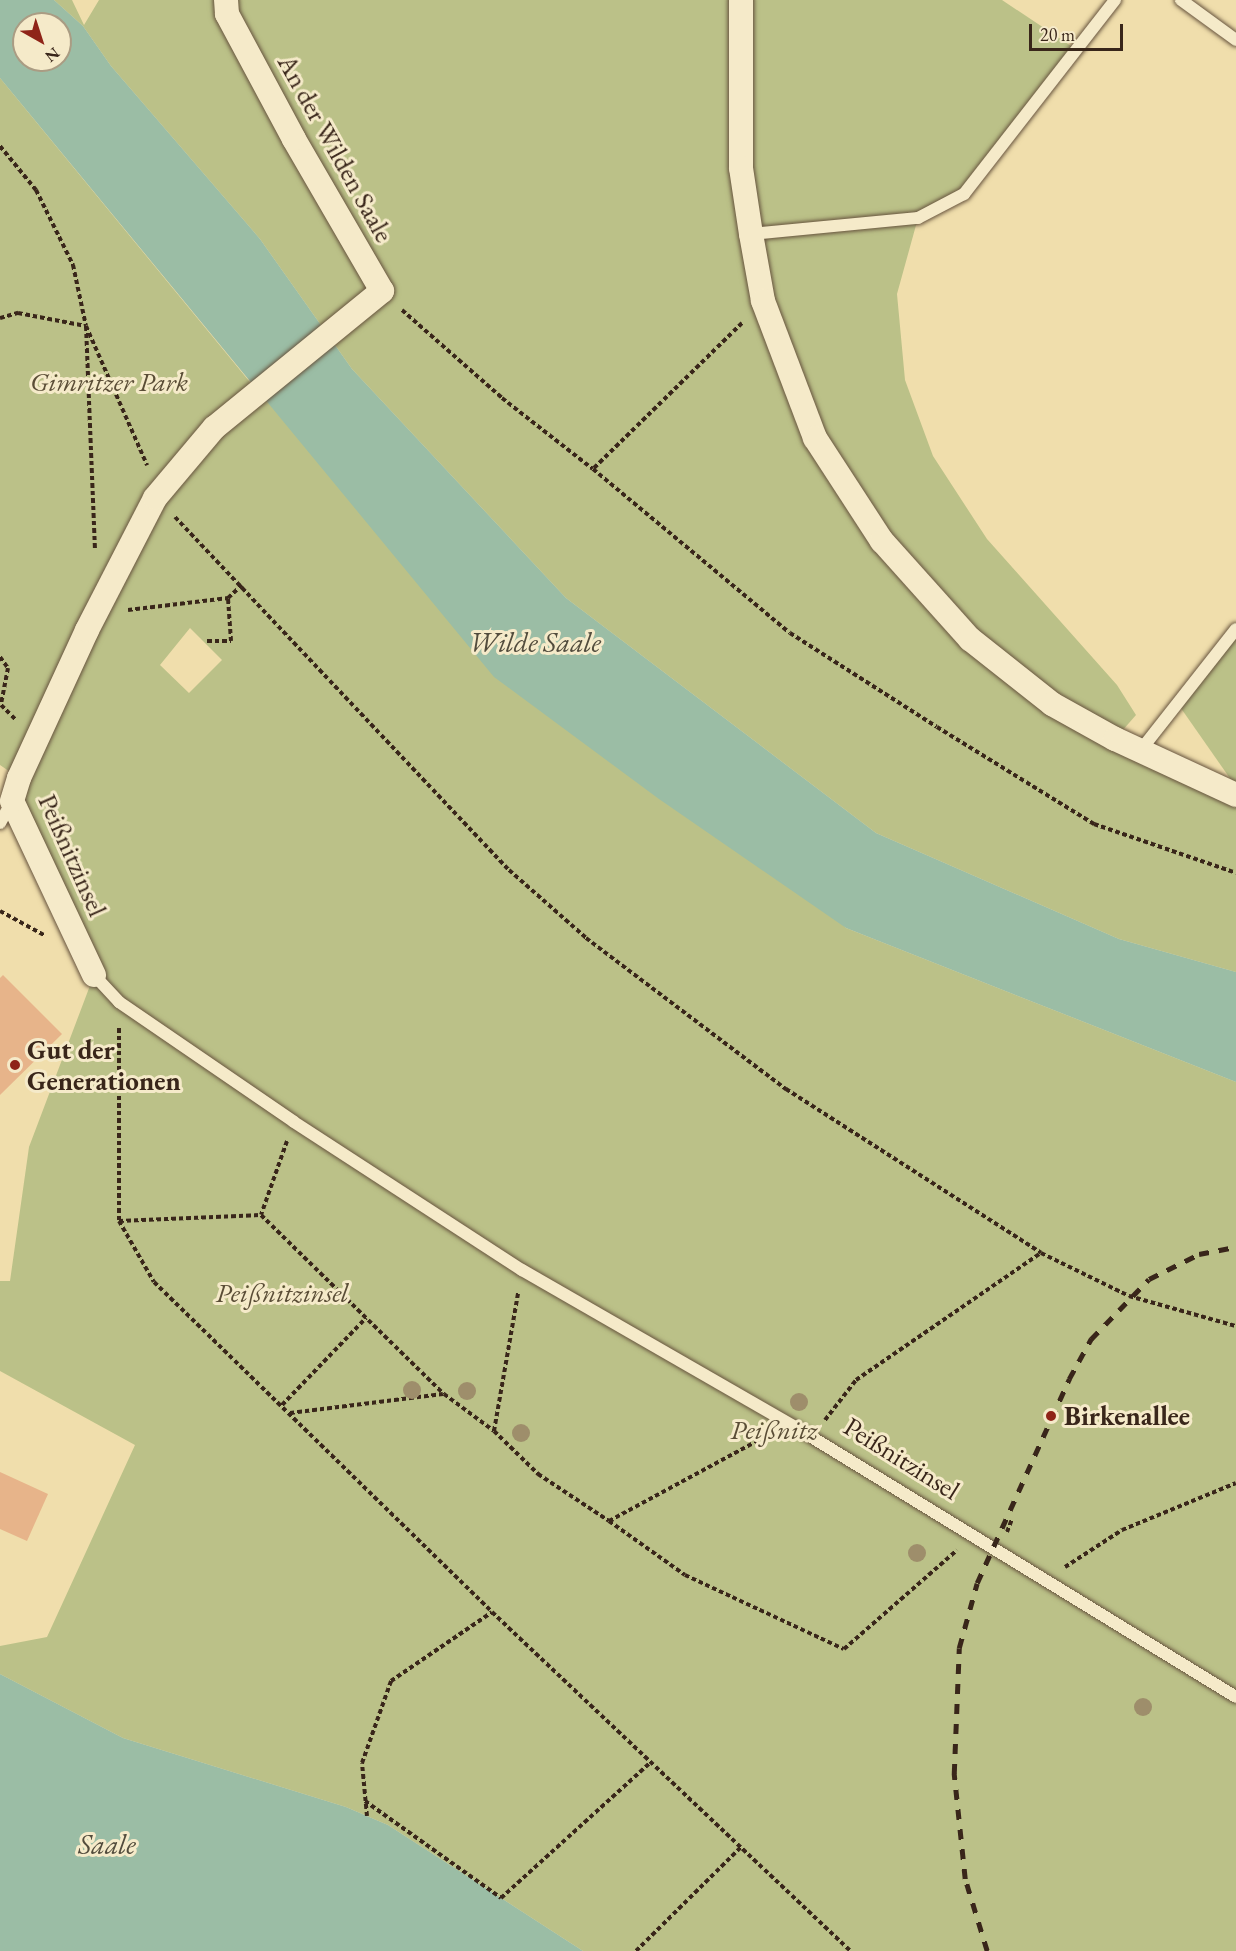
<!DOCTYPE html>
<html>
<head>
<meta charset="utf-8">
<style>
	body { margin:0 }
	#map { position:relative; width:1236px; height:1951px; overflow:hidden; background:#f0deac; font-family:"EB Garamond",serif }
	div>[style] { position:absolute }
	.green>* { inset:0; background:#bbc188 }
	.water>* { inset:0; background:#9bbda5 }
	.building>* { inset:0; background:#e7b48a }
	.path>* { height:4px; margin-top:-2px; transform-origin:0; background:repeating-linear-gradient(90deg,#39261a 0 4.5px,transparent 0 7.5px) }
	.roads { filter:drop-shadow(0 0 2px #67543e) drop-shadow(0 0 2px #67543e) }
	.lane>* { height:12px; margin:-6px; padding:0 6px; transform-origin:6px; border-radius:6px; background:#f5eac9 }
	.street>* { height:24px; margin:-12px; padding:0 12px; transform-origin:12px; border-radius:12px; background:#f5eac9 }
	.rail>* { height:4.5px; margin-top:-2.25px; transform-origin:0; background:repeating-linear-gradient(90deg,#39261a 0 10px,transparent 0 20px) }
	.trees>* { width:18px; height:18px; margin:-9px; border-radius:50%; background:#9e8e6b }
	.dots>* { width:16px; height:16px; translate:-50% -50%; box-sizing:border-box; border:3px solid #f5eac9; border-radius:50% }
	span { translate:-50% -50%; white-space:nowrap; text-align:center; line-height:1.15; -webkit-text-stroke:6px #f5eac9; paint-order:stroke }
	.street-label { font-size:27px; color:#39261a }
	.park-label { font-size:27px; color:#5a4d36; font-style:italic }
	.poi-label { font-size:27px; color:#39261a; font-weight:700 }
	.left { translate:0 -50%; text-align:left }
	.water-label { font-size:28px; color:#524c3d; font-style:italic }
	.north { position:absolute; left:12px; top:12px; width:60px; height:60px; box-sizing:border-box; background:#f5eac9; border:2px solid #aa9c83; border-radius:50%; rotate:141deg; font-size:16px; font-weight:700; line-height:24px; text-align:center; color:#39261a }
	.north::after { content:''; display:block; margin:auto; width:21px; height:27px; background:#8f2418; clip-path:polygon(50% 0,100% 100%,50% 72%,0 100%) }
	.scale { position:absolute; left:1029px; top:24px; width:94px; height:27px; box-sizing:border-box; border:3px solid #39261a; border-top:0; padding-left:8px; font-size:18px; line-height:21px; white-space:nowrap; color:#39261a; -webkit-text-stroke:4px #f5eac9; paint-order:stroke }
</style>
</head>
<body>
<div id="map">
	<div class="green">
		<div style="clip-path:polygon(54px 0,72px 0,84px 25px,99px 0,1002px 0,1074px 48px,964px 194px,918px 218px,897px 294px,905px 380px,933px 456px,987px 539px,1117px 685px,1136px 715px,1115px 739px,1236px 795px,1236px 972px,1119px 939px,876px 833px,566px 598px,352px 369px,260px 239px,111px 66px,83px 26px)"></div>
		<div style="clip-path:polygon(evenodd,0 78px,258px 392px,846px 928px,1236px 1082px,1236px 1951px,583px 1951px,388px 1825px,346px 1807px,123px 1738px,0 1674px,0 1646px,47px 1637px,135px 1445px,0 1371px,0 1281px,10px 1281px,29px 1147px,94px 975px,12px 801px,19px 778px,0 765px,0 78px,190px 628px,222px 660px,189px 693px,160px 665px,190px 628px)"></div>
		<div style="clip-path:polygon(1236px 629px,1236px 787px,1178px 704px)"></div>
	</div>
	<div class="water">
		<div style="clip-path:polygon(evenodd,0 0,54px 0,83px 26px,111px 66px,260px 239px,352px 369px,566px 598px,876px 833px,1119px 939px,1236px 972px,1236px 1082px,846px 928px,659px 799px,494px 677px,0 78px,0 0,24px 24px,60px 24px,60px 60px,24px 60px,24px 24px)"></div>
		<div style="clip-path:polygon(0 1674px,123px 1738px,346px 1807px,388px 1825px,583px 1951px,0 1951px)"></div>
	</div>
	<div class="building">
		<div style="clip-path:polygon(3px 975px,62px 1034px,0 1095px,0 978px)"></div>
		<div style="clip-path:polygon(0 1472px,48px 1494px,27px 1541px,0 1529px)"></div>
	</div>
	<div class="path">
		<div style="left:0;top:146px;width:57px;rotate:50.7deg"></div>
		<div style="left:36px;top:190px;width:84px;rotate:63.7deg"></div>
		<div style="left:73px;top:265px;width:62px;rotate:78deg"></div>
		<div style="left:86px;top:326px;width:225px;rotate:87.7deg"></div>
		<div style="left:402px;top:310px;width:133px;rotate:41.3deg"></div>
		<div style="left:502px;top:398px;width:115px;rotate:38deg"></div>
		<div style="left:0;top:318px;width:19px;rotate:-16deg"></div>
		<div style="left:18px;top:313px;width:69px;rotate:10.8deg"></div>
		<div style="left:86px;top:326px;width:152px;rotate:66.3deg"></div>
		<div style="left:742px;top:323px;width:209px;rotate:135.6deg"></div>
		<div style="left:593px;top:469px;width:256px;rotate:39.8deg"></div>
		<div style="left:790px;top:633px;width:174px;rotate:32.6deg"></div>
		<div style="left:937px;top:727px;width:185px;rotate:31.7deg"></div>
		<div style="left:1094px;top:824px;width:150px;rotate:19deg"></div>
		<div style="left:175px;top:517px;width:486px;rotate:46.6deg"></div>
		<div style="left:509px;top:870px;width:103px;rotate:41.4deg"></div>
		<div style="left:586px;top:938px;width:251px;rotate:37.1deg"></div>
		<div style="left:786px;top:1089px;width:303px;rotate:32.7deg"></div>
		<div style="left:1041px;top:1253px;width:98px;rotate:26deg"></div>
		<div style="left:1129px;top:1296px;width:111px;rotate:15.7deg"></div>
		<div style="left:128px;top:610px;width:101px;rotate:-6.8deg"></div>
		<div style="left:228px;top:598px;width:19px;rotate:-43deg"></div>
		<div style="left:207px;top:641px;width:24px"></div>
		<div style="left:231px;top:641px;width:43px;rotate:-94deg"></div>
		<div style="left:0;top:657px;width:14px;rotate:54deg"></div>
		<div style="left:8px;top:668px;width:38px;rotate:101deg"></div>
		<div style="left:1px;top:705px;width:20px;rotate:45deg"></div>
		<div style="left:0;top:911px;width:50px;rotate:28.6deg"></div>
		<div style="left:119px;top:1028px;width:193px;rotate:90deg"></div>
		<div style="left:119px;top:1221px;width:70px;rotate:60.2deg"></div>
		<div style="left:154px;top:1282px;width:472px;rotate:44.3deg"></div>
		<div style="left:492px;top:1612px;width:493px;rotate:43.4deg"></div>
		<div style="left:287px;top:1141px;width:78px;rotate:109.4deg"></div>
		<div style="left:261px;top:1215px;width:256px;rotate:44.4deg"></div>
		<div style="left:444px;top:1394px;width:62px;rotate:36.5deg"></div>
		<div style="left:494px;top:1431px;width:62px;rotate:44.3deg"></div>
		<div style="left:538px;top:1474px;width:85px;rotate:33.5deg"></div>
		<div style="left:609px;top:1521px;width:179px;rotate:-28.4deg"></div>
		<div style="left:119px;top:1221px;width:142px;rotate:-2.4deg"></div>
		<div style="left:282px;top:1405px;width:121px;rotate:-46deg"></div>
		<div style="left:290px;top:1413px;width:154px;rotate:-7.1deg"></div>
		<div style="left:825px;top:1420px;width:51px;rotate:-52.2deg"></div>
		<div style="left:856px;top:1380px;width:224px;rotate:-34.5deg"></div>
		<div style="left:494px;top:1431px;width:140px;rotate:-80.1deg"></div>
		<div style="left:609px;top:1521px;width:93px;rotate:35.4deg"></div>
		<div style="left:685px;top:1575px;width:175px;rotate:25deg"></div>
		<div style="left:844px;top:1649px;width:150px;rotate:-41.2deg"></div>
		<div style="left:1007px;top:1532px;width:14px;rotate:-69deg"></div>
		<div style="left:1065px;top:1567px;width:68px;rotate:-33deg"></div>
		<div style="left:1122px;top:1530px;width:123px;rotate:-22.4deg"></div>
		<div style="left:365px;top:1801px;width:167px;rotate:35.5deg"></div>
		<div style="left:501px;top:1898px;width:202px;rotate:-42.2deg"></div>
		<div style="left:367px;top:1816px;width:53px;rotate:-95.4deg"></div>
		<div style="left:362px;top:1763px;width:87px;rotate:-70.5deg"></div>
		<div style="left:391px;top:1681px;width:122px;rotate:-34.3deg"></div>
		<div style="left:636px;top:1951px;width:148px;rotate:-44.7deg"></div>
	</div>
	<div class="roads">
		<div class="lane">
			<div style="left:1181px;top:0;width:68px;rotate:36deg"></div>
			<div style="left:751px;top:234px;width:168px;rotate:-5.5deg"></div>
			<div style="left:918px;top:218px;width:52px;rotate:-27.6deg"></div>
			<div style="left:964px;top:194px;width:246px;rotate:-52.1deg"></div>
			<div style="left:1140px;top:751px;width:155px;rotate:-51.8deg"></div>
			<div style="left:0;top:823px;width:25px;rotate:-61deg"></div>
			<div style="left:94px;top:975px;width:37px;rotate:47deg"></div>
			<div style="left:119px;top:1002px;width:212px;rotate:34.4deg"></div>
			<div style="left:294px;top:1122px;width:272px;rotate:33deg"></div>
			<div style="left:522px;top:1270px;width:321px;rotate:29.9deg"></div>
			<div style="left:800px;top:1430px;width:511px;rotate:31.48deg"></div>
		</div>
		<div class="street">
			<div style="left:741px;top:0;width:168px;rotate:90deg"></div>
			<div style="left:741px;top:168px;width:67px;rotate:81.4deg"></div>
			<div style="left:751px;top:234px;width:68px;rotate:79.8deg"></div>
			<div style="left:763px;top:301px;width:147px;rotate:69.2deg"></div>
			<div style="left:815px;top:438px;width:123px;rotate:57deg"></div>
			<div style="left:882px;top:541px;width:132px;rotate:48.1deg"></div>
			<div style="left:970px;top:639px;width:105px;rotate:38.4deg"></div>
			<div style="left:1052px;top:704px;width:72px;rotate:29.1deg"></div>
			<div style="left:1115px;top:739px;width:133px;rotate:24.8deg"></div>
			<div style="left:94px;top:975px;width:192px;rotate:-115.2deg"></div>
			<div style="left:12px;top:801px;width:24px;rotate:-73deg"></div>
			<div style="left:19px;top:778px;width:163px;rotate:-65.3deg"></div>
			<div style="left:87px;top:630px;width:148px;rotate:-62.7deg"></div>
			<div style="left:155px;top:498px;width:92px;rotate:-49.9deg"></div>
			<div style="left:214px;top:428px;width:217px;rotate:-39.2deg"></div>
			<div style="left:382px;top:291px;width:176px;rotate:-120.1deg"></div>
			<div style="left:294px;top:139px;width:142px;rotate:-118.2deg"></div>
			<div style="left:227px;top:14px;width:14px;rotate:-94deg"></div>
		</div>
	</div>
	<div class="rail">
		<div style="left:987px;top:1951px;width:75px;rotate:-107deg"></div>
		<div style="left:965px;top:1879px;width:106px;rotate:-96deg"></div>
		<div style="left:954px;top:1774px;width:126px;rotate:-87.7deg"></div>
		<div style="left:959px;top:1648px;width:67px;rotate:-74.5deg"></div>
		<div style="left:977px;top:1583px;width:224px;rotate:-65.7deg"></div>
		<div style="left:1069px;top:1379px;width:46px;rotate:-61.2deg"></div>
		<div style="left:1091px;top:1339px;width:83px;rotate:-46deg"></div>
		<div style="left:1149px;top:1279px;width:56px;rotate:-26.6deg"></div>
		<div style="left:1199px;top:1254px;width:38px;rotate:-11deg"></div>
	</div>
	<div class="trees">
		<div style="left:412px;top:1390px"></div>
		<div style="left:467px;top:1391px"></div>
		<div style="left:799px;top:1402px"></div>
		<div style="left:521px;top:1433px"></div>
		<div style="left:917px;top:1553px"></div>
		<div style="left:1143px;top:1707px"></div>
	</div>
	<div class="dots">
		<div style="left:15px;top:1065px;background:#8f2418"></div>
		<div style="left:1051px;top:1416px;background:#8f2418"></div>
	</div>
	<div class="street-label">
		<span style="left:336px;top:148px;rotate:61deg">An der Wilden Saale</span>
		<span style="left:73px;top:855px;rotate:66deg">Peißnitzinsel</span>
		<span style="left:902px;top:1458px;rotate:32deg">Peißnitzinsel</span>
	</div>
	<div class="park-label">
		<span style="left:109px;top:382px">Gimritzer Park</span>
		<span style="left:282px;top:1293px">Peißnitzinsel</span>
		<span style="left:774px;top:1430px">Peißnitz</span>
	</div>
	<div class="poi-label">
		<span class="left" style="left:27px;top:1065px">Gut der<br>Generationen</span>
		<span class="left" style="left:1064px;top:1416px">Birkenallee</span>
	</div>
	<div class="water-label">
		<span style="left:535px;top:642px">Wilde Saale</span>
		<span style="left:107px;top:1844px">Saale</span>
	</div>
	<div class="north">N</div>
	<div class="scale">20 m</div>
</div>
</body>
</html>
